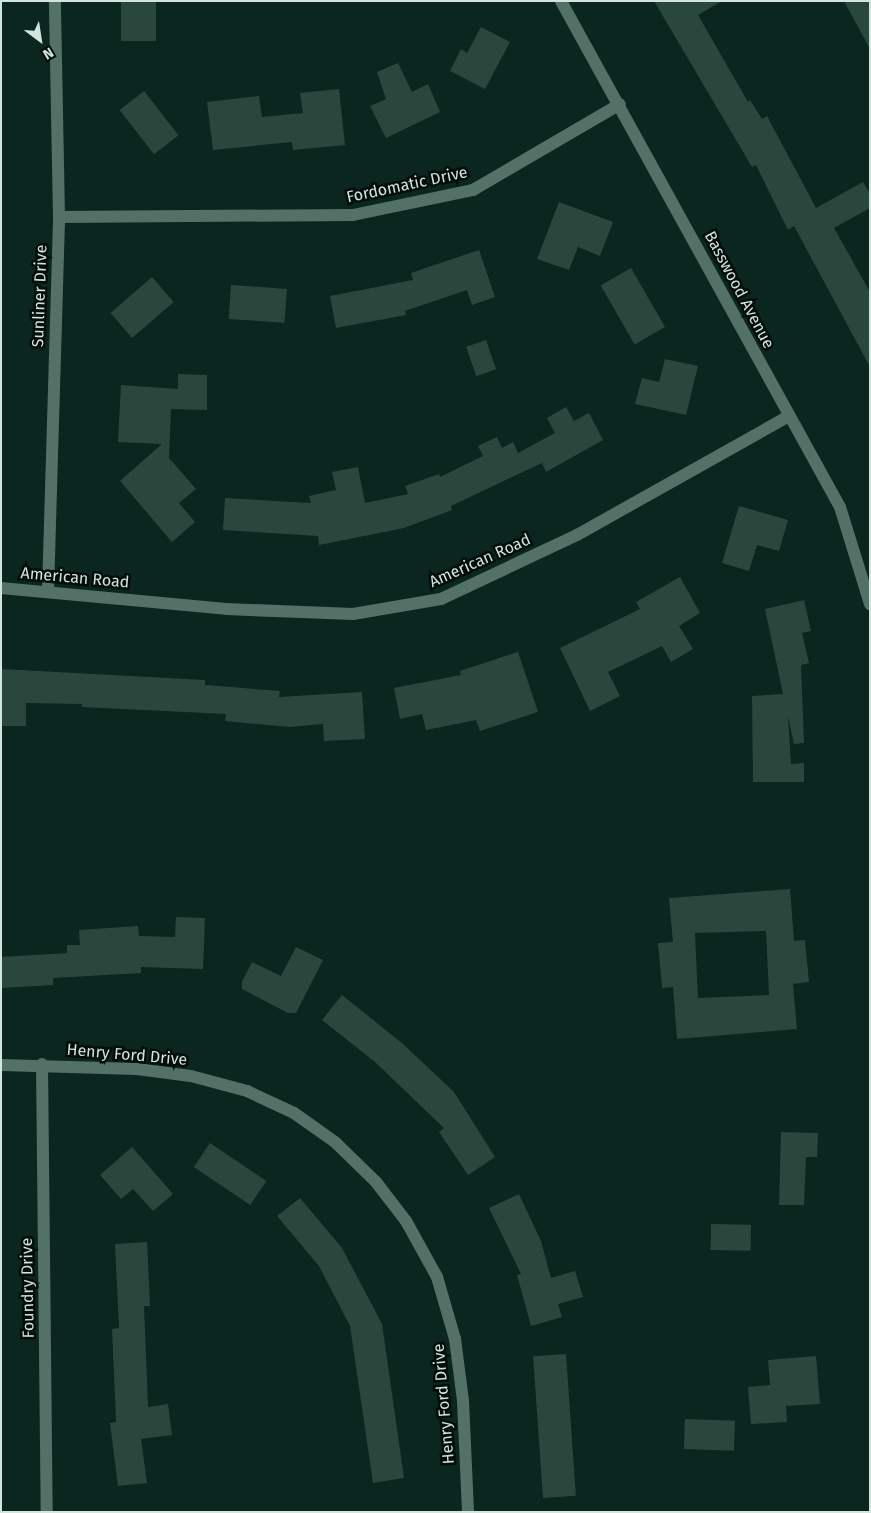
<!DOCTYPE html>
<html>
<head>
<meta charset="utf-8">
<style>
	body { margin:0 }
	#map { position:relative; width:871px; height:1513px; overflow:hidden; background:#0a261e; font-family:"Fira Sans",sans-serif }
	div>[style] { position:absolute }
	.building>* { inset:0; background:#2a473e; transform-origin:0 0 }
	.street>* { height:12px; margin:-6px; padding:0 6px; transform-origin:6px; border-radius:6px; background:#547167 }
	span { translate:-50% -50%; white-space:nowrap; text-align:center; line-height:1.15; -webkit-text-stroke:5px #030d09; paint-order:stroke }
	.street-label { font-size:16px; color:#d3e3dd }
	.frame { position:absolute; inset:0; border:2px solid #d3e3dd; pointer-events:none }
	.north { position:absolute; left:15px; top:15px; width:50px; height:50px; -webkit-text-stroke:4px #030d09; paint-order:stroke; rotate:149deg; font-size:14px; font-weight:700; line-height:20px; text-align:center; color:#d3e3dd }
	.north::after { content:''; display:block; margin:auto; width:18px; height:22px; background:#d3e3dd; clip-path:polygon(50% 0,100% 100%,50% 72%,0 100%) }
</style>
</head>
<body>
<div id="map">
	<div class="building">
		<div style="left:121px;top:1px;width:35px;height:40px"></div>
		<div style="clip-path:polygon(654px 1px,722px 1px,698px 15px,748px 102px,750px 100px,762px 119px,767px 116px,816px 208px,863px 182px,870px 194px,870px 208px,834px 228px,870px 292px,870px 367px,794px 226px,788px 230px,756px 165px,752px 167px)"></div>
		<div style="clip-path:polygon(844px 1px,870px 1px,870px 49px)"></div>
		<div style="clip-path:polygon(481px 27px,510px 42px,485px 89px,450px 71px,461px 49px,467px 53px)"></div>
		<div style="clip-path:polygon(398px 63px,412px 92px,428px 84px,440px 112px,386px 138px,370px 106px,386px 99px,377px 72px)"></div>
		<div style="clip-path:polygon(339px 89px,345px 145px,293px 150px,292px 142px,213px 150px,207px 102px,259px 96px,262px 117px,303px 113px,300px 93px)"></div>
		<div style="left:144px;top:91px;width:56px;height:31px;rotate:52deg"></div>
		<div style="clip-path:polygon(559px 202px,613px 222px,600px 256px,578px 247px,569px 270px,537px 259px)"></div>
		<div style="clip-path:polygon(479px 250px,495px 297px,472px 305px,467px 290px,405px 311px,406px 315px,336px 328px,330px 296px,413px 280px,411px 273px)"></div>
		<div style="left:631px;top:268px;width:68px;height:35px;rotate:60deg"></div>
		<div style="left:152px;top:277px;width:33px;height:55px;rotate:49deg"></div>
		<div style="left:231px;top:285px;width:56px;height:34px;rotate:4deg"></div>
		<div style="left:486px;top:340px;width:31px;height:21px;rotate:71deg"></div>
		<div style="clip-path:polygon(665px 359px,698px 366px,686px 415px,635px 404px,642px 378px,659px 382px)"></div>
		<div style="clip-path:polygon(178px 374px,207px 375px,207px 410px,171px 409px,169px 458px,196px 489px,179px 503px,195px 522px,172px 542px,120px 481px,162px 444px,118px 442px,121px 385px,178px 389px)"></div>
		<div style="clip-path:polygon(566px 407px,574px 421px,589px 413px,603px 440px,546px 472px,542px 463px,451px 506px,452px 510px,404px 528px,319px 545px,318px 536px,223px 530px,225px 498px,311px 503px,309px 496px,336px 490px,332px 472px,358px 467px,365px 503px,408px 494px,405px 486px,439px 474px,440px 477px,483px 456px,478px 446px,497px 437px,502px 448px,513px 442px,518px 453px,555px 433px,547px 418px)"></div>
		<div style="clip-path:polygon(739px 506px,788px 520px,779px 551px,757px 545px,749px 571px,722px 563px)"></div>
		<div style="clip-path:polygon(680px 577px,700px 613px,679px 626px,693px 649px,671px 662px,662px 646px,608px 672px,620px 696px,590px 711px,560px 648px,640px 609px,636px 602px)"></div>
		<div style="clip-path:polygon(804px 600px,811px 631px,802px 633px,809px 663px,801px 665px,804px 743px,794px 744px,788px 716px,791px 764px,804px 763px,804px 782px,753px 782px,752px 696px,783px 694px,765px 609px)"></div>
		<div style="clip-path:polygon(518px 652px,538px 712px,480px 731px,476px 720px,426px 730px,422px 714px,400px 719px,394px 688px,461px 675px,460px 671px)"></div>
		<div style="clip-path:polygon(1px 669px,205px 680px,205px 685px,280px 691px,279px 697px,362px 692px,365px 739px,324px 741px,323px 724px,289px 727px,225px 721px,226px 714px,82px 707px,82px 704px,26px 703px,26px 726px,2px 726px)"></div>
		<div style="clip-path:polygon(evenodd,790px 889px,794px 941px,805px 940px,809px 982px,793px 984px,797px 1029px,677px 1039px,673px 987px,662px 988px,658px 943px,673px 942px,669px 898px,790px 889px,766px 931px,769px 995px,698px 998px,695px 933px,766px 931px)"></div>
		<div style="clip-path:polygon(176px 917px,205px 918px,203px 969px,141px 967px,141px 973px,53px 978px,53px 985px,1px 988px,1px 957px,67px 953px,67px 945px,80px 945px,79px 930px,138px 926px,139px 936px,175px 937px)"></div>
		<div style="clip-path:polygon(296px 947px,323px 960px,296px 1013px,288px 1013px,242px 989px,242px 982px,252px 962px,281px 976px)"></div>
		<div style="clip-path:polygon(342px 995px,403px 1044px,454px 1092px,495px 1157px,468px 1175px,439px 1132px,444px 1128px,375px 1062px,322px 1020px)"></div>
		<div style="clip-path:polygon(781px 1132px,818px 1133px,817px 1157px,806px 1157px,804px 1205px,779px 1205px)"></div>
		<div style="left:210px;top:1143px;width:68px;height:29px;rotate:34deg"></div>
		<div style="clip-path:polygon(132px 1147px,173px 1194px,153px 1211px,133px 1189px,121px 1199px,100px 1175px)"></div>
		<div style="clip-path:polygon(519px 1194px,541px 1241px,551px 1278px,575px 1271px,583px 1297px,558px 1304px,562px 1317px,531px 1326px,517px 1275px,521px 1274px,489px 1208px)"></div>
		<div style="clip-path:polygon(300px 1198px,342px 1248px,382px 1324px,404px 1478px,373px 1483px,350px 1326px,319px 1266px,277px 1216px)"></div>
		<div style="left:711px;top:1224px;width:40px;height:26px;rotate:1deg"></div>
		<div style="clip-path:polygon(147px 1242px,150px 1306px,144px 1306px,148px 1407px,168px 1404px,172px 1435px,141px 1439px,147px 1483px,118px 1486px,110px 1423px,116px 1422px,112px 1329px,119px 1328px,115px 1244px)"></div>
		<div style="left:566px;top:1354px;width:142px;height:33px;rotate:86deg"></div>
		<div style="clip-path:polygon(816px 1356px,820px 1404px,786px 1406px,787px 1422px,751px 1424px,748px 1387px,770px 1385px,768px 1360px)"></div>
		<div style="left:685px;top:1419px;width:50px;height:30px;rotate:2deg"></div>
	</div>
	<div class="street">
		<div style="left:561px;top:1px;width:578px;rotate:61.13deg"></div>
		<div style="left:840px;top:507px;width:102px;rotate:72.8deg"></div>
		<div style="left:59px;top:217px;width:294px;rotate:-0.4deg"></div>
		<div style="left:353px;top:215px;width:123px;rotate:-11.8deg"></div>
		<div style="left:473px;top:190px;width:170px;rotate:-30.3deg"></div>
		<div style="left:1px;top:588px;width:226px;rotate:5.3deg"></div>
		<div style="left:226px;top:609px;width:127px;rotate:2.3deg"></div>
		<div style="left:353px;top:614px;width:89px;rotate:-9.7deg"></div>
		<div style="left:441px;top:599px;width:150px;rotate:-25.2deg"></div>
		<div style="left:577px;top:535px;width:243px;rotate:-29.3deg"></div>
		<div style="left:48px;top:591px;width:374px;rotate:-88.3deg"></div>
		<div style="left:59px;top:217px;width:216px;rotate:-91.1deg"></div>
		<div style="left:42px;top:1064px;width:448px;rotate:89.4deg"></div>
		<div style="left:1px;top:1065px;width:136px;rotate:1.7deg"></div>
		<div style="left:137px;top:1069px;width:54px;rotate:7.4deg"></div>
		<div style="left:191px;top:1076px;width:58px;rotate:15deg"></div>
		<div style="left:247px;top:1091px;width:52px;rotate:25.1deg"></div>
		<div style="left:294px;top:1113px;width:50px;rotate:35.3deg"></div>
		<div style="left:335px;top:1142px;width:57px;rotate:44.3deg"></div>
		<div style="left:376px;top:1182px;width:49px;rotate:52.4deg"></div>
		<div style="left:406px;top:1221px;width:64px;rotate:61deg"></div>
		<div style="left:437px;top:1277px;width:65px;rotate:73.8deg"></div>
		<div style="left:455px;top:1339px;width:63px;rotate:82.6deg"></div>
		<div style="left:463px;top:1401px;width:111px;rotate:87.4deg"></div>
	</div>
	<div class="street-label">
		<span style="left:407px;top:185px;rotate:-12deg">Fordomatic Drive</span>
		<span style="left:739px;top:290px;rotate:62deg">Basswood Avenue</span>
		<span style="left:40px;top:296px;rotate:-88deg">Sunliner Drive</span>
		<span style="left:480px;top:561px;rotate:-24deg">American Road</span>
		<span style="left:75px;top:578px;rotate:5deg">American Road</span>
		<span style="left:127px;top:1055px;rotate:5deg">Henry Ford Drive</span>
		<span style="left:28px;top:1288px;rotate:-91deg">Foundry Drive</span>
		<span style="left:444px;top:1404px;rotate:-95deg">Henry Ford Drive</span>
	</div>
	<div class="frame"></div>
	<div class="north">N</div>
</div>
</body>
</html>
